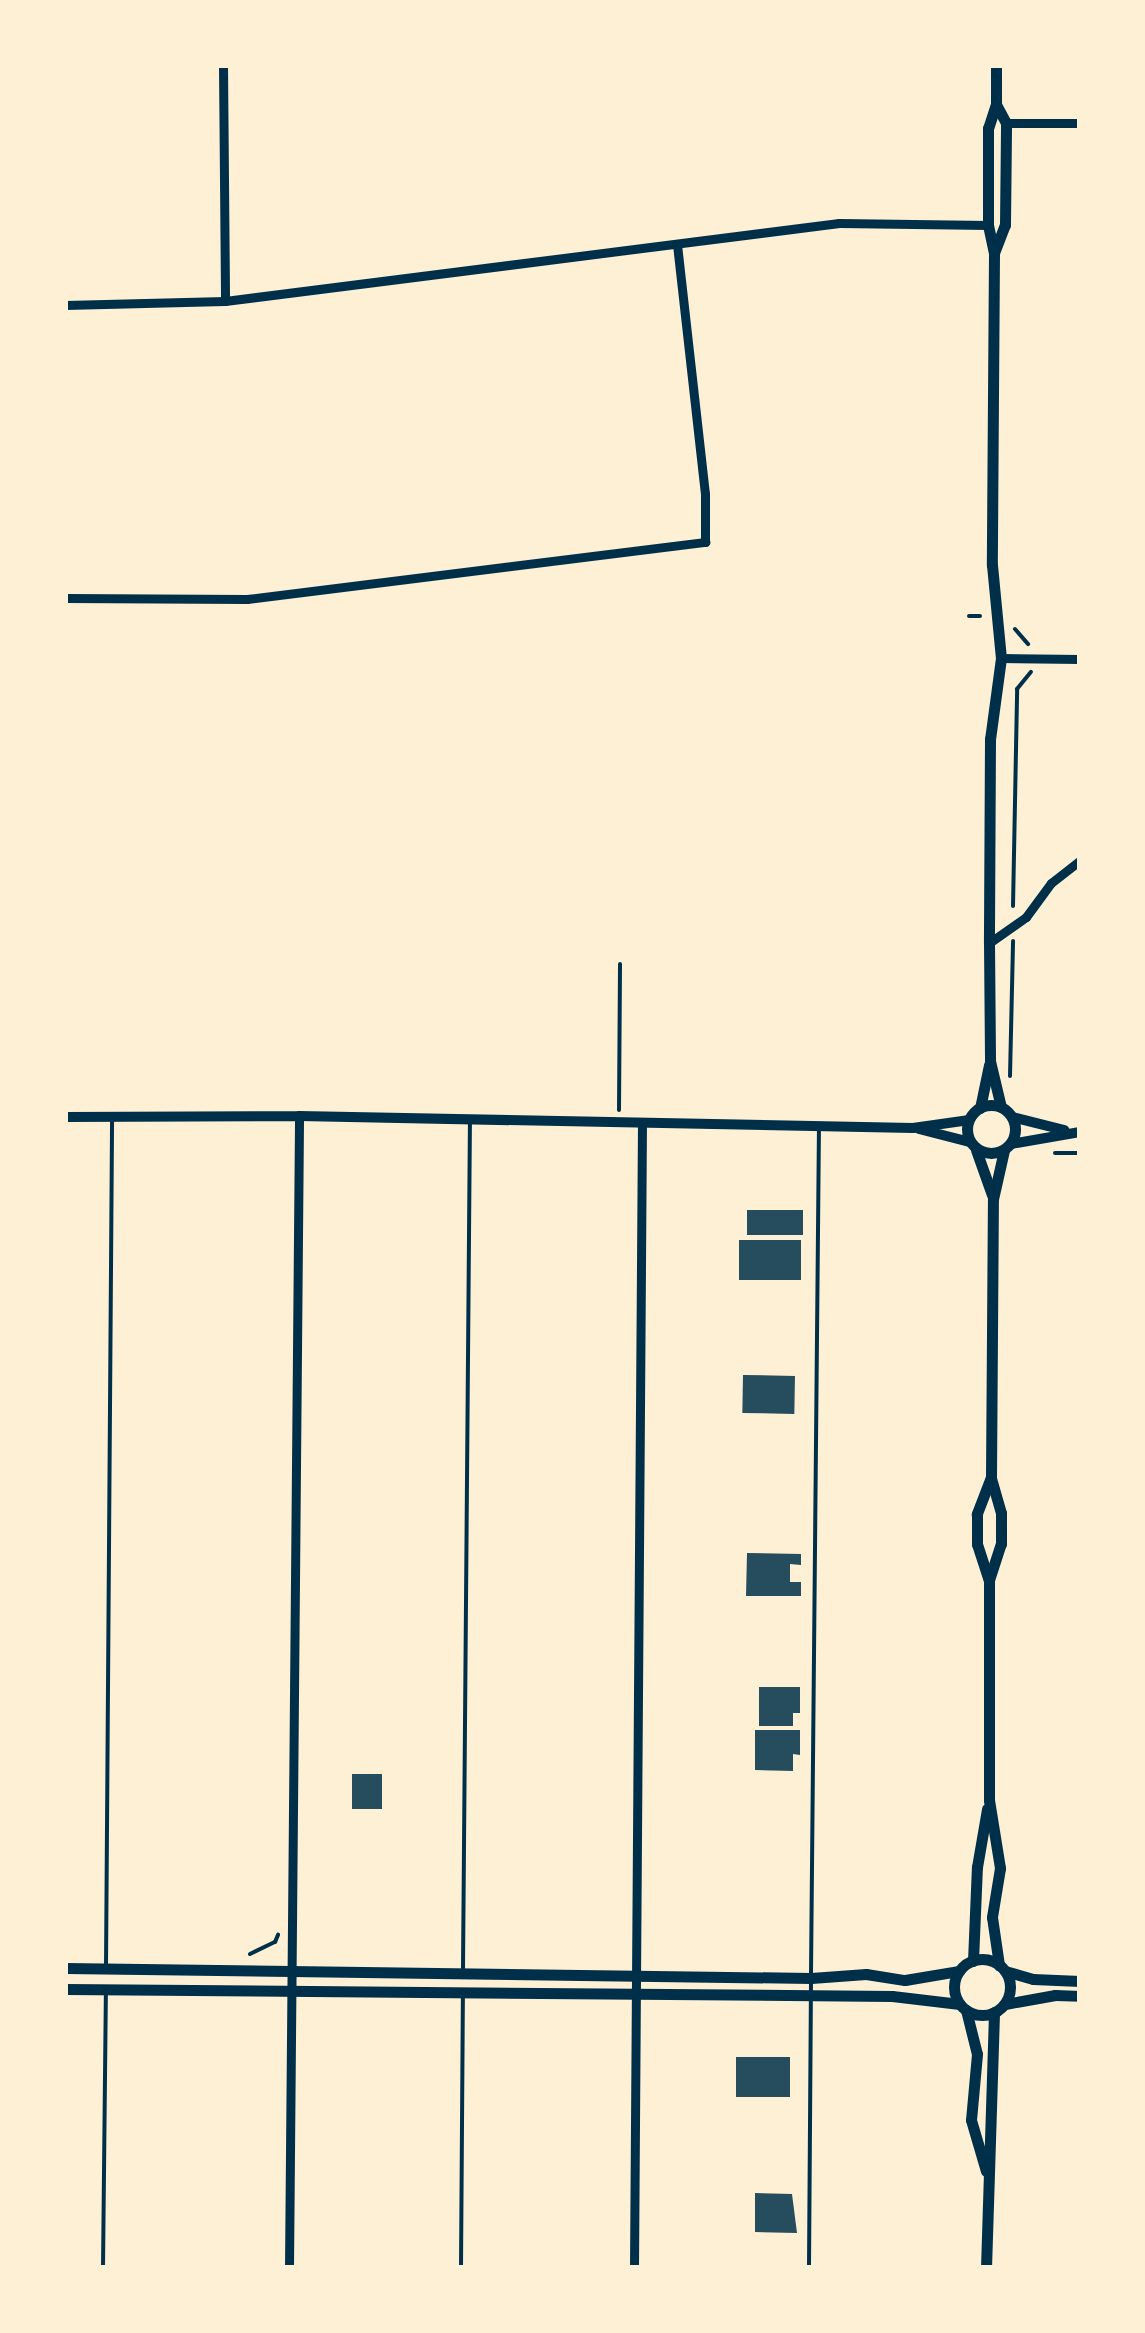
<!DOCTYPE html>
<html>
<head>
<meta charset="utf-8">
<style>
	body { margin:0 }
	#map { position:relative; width:1145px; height:2333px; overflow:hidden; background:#fdf0d5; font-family:Raleway,sans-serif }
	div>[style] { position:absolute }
	.building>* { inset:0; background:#264d5e; transform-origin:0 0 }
	.path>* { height:4px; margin:-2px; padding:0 2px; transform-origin:2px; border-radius:2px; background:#003049 }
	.service>* { height:4px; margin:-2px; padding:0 2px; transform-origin:2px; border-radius:2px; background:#003049 }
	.minor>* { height:9px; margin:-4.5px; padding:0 4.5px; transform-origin:4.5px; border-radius:4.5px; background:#003049 }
	.tertiary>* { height:10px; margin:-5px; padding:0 5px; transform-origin:5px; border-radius:5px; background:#003049 }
	.secondary>* { height:11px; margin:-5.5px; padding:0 5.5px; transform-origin:5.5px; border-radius:5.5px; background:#003049 }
	.secondary>.ring { margin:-5.5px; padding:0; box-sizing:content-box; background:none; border:11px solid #003049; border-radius:50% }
	span { translate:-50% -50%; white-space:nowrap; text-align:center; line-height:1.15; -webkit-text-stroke:9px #fdf0d5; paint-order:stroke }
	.frame { position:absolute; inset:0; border:68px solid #fdf0d5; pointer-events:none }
</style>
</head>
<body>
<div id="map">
	<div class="building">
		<div style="left:747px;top:1210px;width:56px;height:25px"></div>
		<div style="left:801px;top:1240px;width:40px;height:62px;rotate:90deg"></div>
		<div style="left:743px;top:1375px;width:52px;height:38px;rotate:1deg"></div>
		<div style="clip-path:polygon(747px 1553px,801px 1554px,801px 1565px,790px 1564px,790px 1582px,801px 1582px,801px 1596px,746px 1596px)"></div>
		<div style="clip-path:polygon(759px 1687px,800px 1687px,800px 1713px,793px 1713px,793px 1726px,759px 1726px)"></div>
		<div style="clip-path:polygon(755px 1730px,800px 1730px,800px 1755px,793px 1754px,793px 1771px,755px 1770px)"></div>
		<div style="left:382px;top:1774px;width:35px;height:30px;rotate:90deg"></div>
		<div style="left:736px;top:2057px;width:54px;height:40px"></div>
		<div style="clip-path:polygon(755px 2193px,792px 2194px,797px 2233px,755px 2232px)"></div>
	</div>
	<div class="path">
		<div style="left:969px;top:616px;width:11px"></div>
		<div style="left:1015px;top:629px;width:20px;rotate:49deg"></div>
		<div style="left:1013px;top:906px;width:217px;rotate:-88.9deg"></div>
		<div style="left:1017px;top:689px;width:22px;rotate:-51deg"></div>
		<div style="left:1010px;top:1076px;width:135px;rotate:-88.7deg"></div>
		<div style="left:619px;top:1110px;width:146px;rotate:-89.6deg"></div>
		<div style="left:1055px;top:1153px;width:25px"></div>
		<div style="left:250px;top:1954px;width:28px;rotate:-26deg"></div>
		<div style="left:275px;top:1942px;width:8px;rotate:-67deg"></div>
	</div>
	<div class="service">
		<div style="left:106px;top:1967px;width:846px;rotate:-89.59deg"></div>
		<div style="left:463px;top:1968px;width:845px;rotate:-89.53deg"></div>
		<div style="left:811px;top:1973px;width:845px;rotate:-89.46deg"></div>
		<div style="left:103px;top:2268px;width:275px;rotate:-89.4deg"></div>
		<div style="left:461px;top:2268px;width:275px;rotate:-89.6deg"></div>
		<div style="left:809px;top:2268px;width:285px;rotate:-89.6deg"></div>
	</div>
	<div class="minor">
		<div style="left:223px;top:65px;width:236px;rotate:89.5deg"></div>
		<div style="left:1006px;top:123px;width:74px"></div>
		<div style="left:65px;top:305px;width:160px;rotate:-1.4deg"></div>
		<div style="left:225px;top:301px;width:619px;rotate:-7.24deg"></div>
		<div style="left:839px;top:223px;width:149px;rotate:0.8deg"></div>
		<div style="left:65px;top:598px;width:182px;rotate:0.3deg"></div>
		<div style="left:247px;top:599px;width:462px;rotate:-7.1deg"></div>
		<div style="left:705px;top:542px;width:48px;rotate:-90deg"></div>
		<div style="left:705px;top:494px;width:251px;rotate:-96.4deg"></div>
		<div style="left:1001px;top:658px;width:79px;rotate:0.7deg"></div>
		<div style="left:989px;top:943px;width:45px;rotate:-35.1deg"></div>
		<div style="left:1026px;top:917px;width:42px;rotate:-53.7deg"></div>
		<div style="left:1051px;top:883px;width:37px;rotate:-38deg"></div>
		<div style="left:289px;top:2268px;width:1152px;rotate:-89.5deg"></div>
		<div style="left:634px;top:2268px;width:1143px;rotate:-89.6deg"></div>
	</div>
	<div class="tertiary">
		<div style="left:65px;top:1117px;width:234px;rotate:-0.2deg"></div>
		<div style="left:299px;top:1116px;width:614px;rotate:1.12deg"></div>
		<div style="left:913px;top:1128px;width:57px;rotate:-8.1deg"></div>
		<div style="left:1012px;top:1117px;width:54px;rotate:14deg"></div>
		<div style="left:919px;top:1129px;width:53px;rotate:14.3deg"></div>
		<div style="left:1011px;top:1144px;width:70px;rotate:-9.9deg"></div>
	</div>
	<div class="secondary">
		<div style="left:996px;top:65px;width:39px;rotate:90deg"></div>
		<div style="left:996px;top:104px;width:25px;rotate:108deg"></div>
		<div style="left:988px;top:128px;width:97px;rotate:90deg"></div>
		<div style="left:988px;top:225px;width:29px;rotate:78deg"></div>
		<div style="left:994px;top:253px;width:312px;rotate:90.4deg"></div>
		<div style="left:992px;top:565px;width:93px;rotate:84.5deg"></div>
		<div style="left:1001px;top:658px;width:82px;rotate:97.7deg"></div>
		<div style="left:990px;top:739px;width:204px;rotate:90.3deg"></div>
		<div style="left:989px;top:943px;width:118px;rotate:89.5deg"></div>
		<div style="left:990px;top:1061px;width:47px;rotate:76.6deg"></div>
		<div style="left:994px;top:253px;width:30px;rotate:-69deg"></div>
		<div style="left:1005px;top:225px;width:102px;rotate:-89.4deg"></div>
		<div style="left:1006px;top:123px;width:21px;rotate:-118deg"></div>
		<div class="ring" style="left:967px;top:1105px;width:37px;height:37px"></div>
		<div style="left:980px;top:1108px;width:44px;rotate:-78.2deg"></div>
		<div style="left:976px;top:1150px;width:48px;rotate:70.4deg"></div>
		<div style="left:991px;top:1477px;width:40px;rotate:111deg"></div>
		<div style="left:977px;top:1514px;width:30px;rotate:90deg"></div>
		<div style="left:977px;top:1544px;width:38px;rotate:72deg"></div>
		<div style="left:989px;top:1580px;width:220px;rotate:90deg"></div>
		<div style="left:989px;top:1800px;width:69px;rotate:80.8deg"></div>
		<div style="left:1000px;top:1868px;width:50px;rotate:99.3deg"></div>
		<div style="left:992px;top:1917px;width:49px;rotate:81.7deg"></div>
		<div style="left:989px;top:1580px;width:38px;rotate:-72deg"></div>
		<div style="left:1001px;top:1544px;width:31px;rotate:-90deg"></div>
		<div style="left:1001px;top:1513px;width:37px;rotate:-106deg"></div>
		<div style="left:991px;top:1477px;width:278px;rotate:-89.6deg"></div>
		<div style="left:993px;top:1199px;width:50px;rotate:-77.3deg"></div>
		<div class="ring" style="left:954px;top:1959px;width:45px;height:45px"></div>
		<div style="left:973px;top:1961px;width:94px;rotate:-87.6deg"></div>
		<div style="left:977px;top:1867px;width:59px;rotate:-80.2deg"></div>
		<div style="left:65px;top:1968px;width:746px;rotate:0.77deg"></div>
		<div style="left:811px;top:1978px;width:55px;rotate:-4.2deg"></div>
		<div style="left:866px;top:1974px;width:39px;rotate:9deg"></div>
		<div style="left:905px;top:1980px;width:55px;rotate:-9.5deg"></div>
		<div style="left:1005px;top:1971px;width:29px;rotate:16deg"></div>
		<div style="left:1033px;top:1979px;width:47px;rotate:2.4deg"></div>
		<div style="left:65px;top:1989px;width:827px;rotate:0.48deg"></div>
		<div style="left:892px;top:1996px;width:68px;rotate:6.7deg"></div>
		<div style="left:1005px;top:2004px;width:51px;rotate:-10.2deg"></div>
		<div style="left:1055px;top:1995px;width:25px;rotate:2deg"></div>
		<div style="left:966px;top:2010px;width:45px;rotate:76deg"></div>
		<div style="left:977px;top:2054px;width:66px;rotate:95.2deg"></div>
		<div style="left:971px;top:2120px;width:53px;rotate:73.6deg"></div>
		<div style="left:986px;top:2268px;width:256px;rotate:-88.2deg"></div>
	</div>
	<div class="frame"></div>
</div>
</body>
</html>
